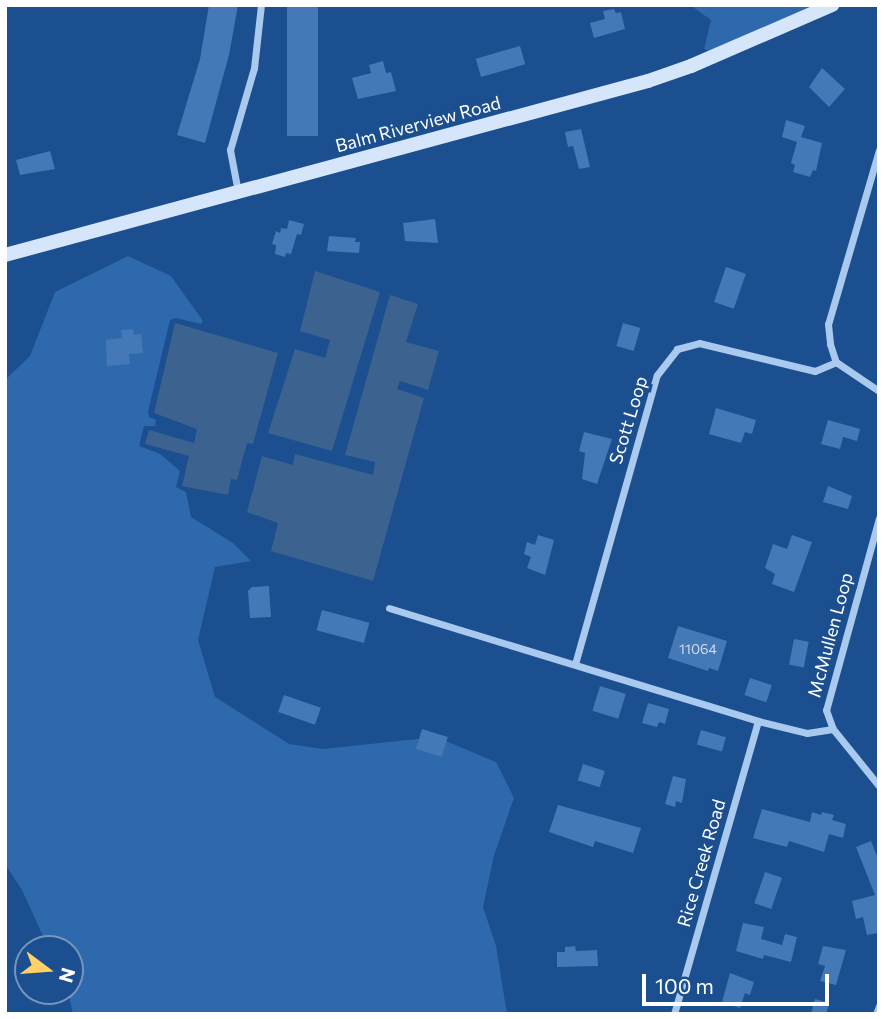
<!DOCTYPE html>
<html>
<head>
<meta charset="utf-8">
<style>
	body { margin:0 }
	#map { position:relative; width:884px; height:1019px; overflow:hidden; background:#1b4f8f; font-family:Commissioner,sans-serif }
	div>[style] { position:absolute }
	.green>* { inset:0; background:#2e69ad }
	.water>* { inset:0; background:#3c6290 }
	.building>* { inset:0; background:#4478b7; transform-origin:0 0 }
	.minor>* { height:7px; margin:-3.5px; padding:0 3.5px; transform-origin:3.5px; border-radius:3.5px; background:#a9c9ee }
	.secondary>* { height:14px; margin:-7px; padding:0 7px; transform-origin:7px; border-radius:7px; background:#d6e6fa }
	span { translate:-50% -50%; white-space:nowrap; text-align:center; line-height:1.15; -webkit-text-stroke:7px #1b4f8f; paint-order:stroke }
	.number-label { font-size:14px; color:#d0dded }
	.number-label span { -webkit-text-stroke-width:0 }
	.street-label { font-size:18px; color:#fff }
	.frame { position:absolute; inset:0; border:7px solid #fff; pointer-events:none }
	.north { position:absolute; left:14px; top:935px; width:70px; height:70px; box-sizing:border-box; background:#1b4f8f; border:2px solid #7695bc; border-radius:50%; rotate:106deg; font-size:19px; font-weight:700; line-height:28px; text-align:center; color:#fff }
	.north::after { content:''; display:block; margin:auto; width:24px; height:32px; background:#ffd166; clip-path:polygon(50% 0,100% 100%,50% 72%,0 100%) }
	.scale { position:absolute; left:642px; top:974px; width:187px; height:32px; box-sizing:border-box; border:4px solid #fff; border-top:0; padding-left:9px; font-size:21px; line-height:24px; white-space:nowrap; color:#fff; -webkit-text-stroke:5px #1b4f8f; paint-order:stroke }
</style>
</head>
<body>
<div id="map">
	<div class="green">
		<div style="clip-path:polygon(690px 5px,817px 5px,709px 51px,704px 49px,711px 20px)"></div>
		<div style="clip-path:polygon(128px 256px,171px 276px,203px 321px,201px 324px,176px 318px,170px 320px,148px 412px,149px 417px,156px 420px,155px 426px,144px 426px,139px 446px,160px 454px,180px 471px,176px 487px,186px 492px,191px 517px,233px 543px,251px 561px,215px 567px,198px 640px,215px 697px,289px 744px,323px 749px,436px 737px,496px 762px,514px 798px,494px 855px,483px 907px,496px 946px,507px 1014px,73px 1014px,68px 991px,70px 949px,49px 949px,22px 890px,5px 864px,5px 380px,30px 356px,55px 292px)"></div>
	</div>
	<div class="water">
		<div style="clip-path:polygon(315px 271px,380px 292px,332px 451px,268px 433px,295px 349px,325px 358px,330px 340px,300px 331px)"></div>
		<div style="clip-path:polygon(390px 295px,418px 304px,406px 342px,439px 351px,428px 390px,400px 381px,397px 389px,424px 398px,373px 581px,271px 551px,278px 523px,247px 512px,262px 456px,293px 465px,295px 454px,373px 475px,375px 462px,345px 455px)"></div>
		<div style="clip-path:polygon(175px 323px,278px 353px,253px 444px,247px 443px,237px 480px,231px 479px,228px 495px,182px 486px,189px 456px,145px 444px,149px 430px,194px 443px,197px 429px,154px 413px)"></div>
	</div>
	<div class="building">
		<div style="clip-path:polygon(209px 5px,238px 5px,229px 55px,205px 143px,177px 135px,200px 59px)"></div>
		<div style="left:287px;top:5px;width:31px;height:131px"></div>
		<div style="clip-path:polygon(614px 9px,616px 13px,621px 12px,625px 29px,594px 38px,590px 23px,605px 19px,603px 11px)"></div>
		<div style="left:520px;top:46px;width:19px;height:46px;rotate:74deg"></div>
		<div style="clip-path:polygon(383px 61px,386px 73px,391px 72px,396px 91px,358px 99px,352px 78px,371px 73px,369px 65px)"></div>
		<div style="clip-path:polygon(822px 68px,845px 89px,829px 107px,809px 87px)"></div>
		<div style="clip-path:polygon(786px 120px,805px 126px,801px 137px,822px 143px,816px 171px,813px 170px,810px 177px,793px 172px,795px 165px,791px 163px,797px 142px,782px 137px)"></div>
		<div style="clip-path:polygon(581px 129px,590px 167px,579px 169px,573px 146px,568px 147px,565px 132px)"></div>
		<div style="clip-path:polygon(50px 151px,55px 169px,20px 175px,16px 160px)"></div>
		<div style="clip-path:polygon(435px 219px,438px 243px,405px 241px,403px 223px)"></div>
		<div style="clip-path:polygon(289px 220px,304px 224px,301px 235px,297px 234px,291px 254px,286px 253px,285px 257px,275px 254px,276px 245px,272px 244px,276px 231px,280px 233px,281px 228px,287px 229px)"></div>
		<div style="clip-path:polygon(329px 236px,356px 238px,355px 242px,360px 242px,359px 253px,327px 251px)"></div>
		<div style="left:726px;top:267px;width:21px;height:37px;rotate:19deg"></div>
		<div style="left:623px;top:323px;width:18px;height:24px;rotate:16deg"></div>
		<div style="clip-path:polygon(133px 329px,134px 335px,141px 334px,143px 353px,129px 354px,130px 364px,107px 366px,106px 340px,122px 338px,121px 330px)"></div>
		<div style="clip-path:polygon(716px 408px,756px 420px,752px 434px,745px 432px,741px 443px,709px 434px)"></div>
		<div style="clip-path:polygon(828px 420px,860px 429px,857px 441px,843px 437px,840px 449px,821px 444px)"></div>
		<div style="clip-path:polygon(584px 432px,612px 439px,597px 484px,582px 479px,585px 453px,579px 451px)"></div>
		<div style="clip-path:polygon(828px 486px,852px 496px,848px 509px,823px 502px)"></div>
		<div style="clip-path:polygon(538px 535px,554px 540px,545px 575px,527px 568px,531px 557px,524px 554px,527px 542px,535px 545px)"></div>
		<div style="clip-path:polygon(792px 535px,812px 542px,794px 592px,772px 584px,775px 574px,765px 568px,773px 544px,787px 549px)"></div>
		<div style="clip-path:polygon(269px 586px,271px 617px,250px 618px,248px 591px,252px 587px)"></div>
		<div style="left:322px;top:610px;width:49px;height:21px;rotate:15deg"></div>
		<div style="clip-path:polygon(678px 626px,727px 641px,718px 671px,709px 668px,708px 671px,668px 658px)"></div>
		<div style="left:794px;top:639px;width:15px;height:26px;rotate:11deg"></div>
		<div style="left:750px;top:678px;width:23px;height:18px;rotate:18deg"></div>
		<div style="left:600px;top:686px;width:27px;height:26px;rotate:17deg"></div>
		<div style="left:284px;top:695px;width:39px;height:18px;rotate:19deg"></div>
		<div style="clip-path:polygon(648px 703px,669px 709px,665px 724px,659px 722px,657px 727px,642px 723px)"></div>
		<div style="left:422px;top:729px;width:27px;height:21px;rotate:17deg"></div>
		<div style="left:701px;top:730px;width:26px;height:15px;rotate:16deg"></div>
		<div style="left:583px;top:764px;width:23px;height:17px;rotate:18deg"></div>
		<div style="clip-path:polygon(673px 776px,686px 779px,682px 803px,676px 801px,675px 807px,665px 804px)"></div>
		<div style="clip-path:polygon(558px 805px,641px 828px,633px 853px,595px 841px,593px 847px,549px 832px)"></div>
		<div style="clip-path:polygon(762px 809px,810px 822px,812px 812px,821px 815px,822px 812px,834px 815px,832px 820px,846px 824px,843px 838px,829px 834px,824px 852px,789px 841px,787px 847px,753px 838px)"></div>
		<div style="clip-path:polygon(871px 841px,879px 861px,879px 933px,867px 935px,863px 917px,856px 919px,852px 901px,875px 895px,856px 847px)"></div>
		<div style="left:765px;top:872px;width:18px;height:33px;rotate:19deg"></div>
		<div style="clip-path:polygon(743px 923px,764px 927px,761px 939px,782px 945px,785px 934px,797px 937px,791px 962px,764px 955px,763px 959px,736px 951px)"></div>
		<div style="clip-path:polygon(575px 946px,576px 951px,597px 950px,598px 966px,557px 967px,557px 952px,565px 952px,565px 947px)"></div>
		<div style="clip-path:polygon(823px 946px,846px 950px,836px 985px,820px 981px,825px 966px,818px 964px)"></div>
		<div style="clip-path:polygon(730px 973px,754px 982px,750px 995px,745px 993px,740px 1008px,722px 1002px)"></div>
		<div style="clip-path:polygon(815px 999px,829px 1003px,826px 1014px,811px 1014px)"></div>
	</div>
	<div class="minor">
		<div style="left:879px;top:150px;width:181px;rotate:106.3deg"></div>
		<div style="left:828px;top:324px;width:20px;rotate:84deg"></div>
		<div style="left:830px;top:344px;width:19px;rotate:72deg"></div>
		<div style="left:836px;top:362px;width:52px;rotate:34deg"></div>
		<div style="left:238px;top:192px;width:43px;rotate:-100.8deg"></div>
		<div style="left:230px;top:150px;width:85px;rotate:-73.7deg"></div>
		<div style="left:254px;top:68px;width:63px;rotate:-83.7deg"></div>
		<div style="left:879px;top:518px;width:199px;rotate:105.4deg"></div>
		<div style="left:826px;top:710px;width:20px;rotate:70deg"></div>
		<div style="left:833px;top:729px;width:73px;rotate:51.1deg"></div>
		<div style="left:389px;top:608px;width:386px;rotate:17deg"></div>
		<div style="left:758px;top:721px;width:50px;rotate:13.8deg"></div>
		<div style="left:807px;top:733px;width:26px;rotate:-9deg"></div>
		<div style="left:575px;top:664px;width:300px;rotate:-74.2deg"></div>
		<div style="left:657px;top:375px;width:33px;rotate:-52deg"></div>
		<div style="left:677px;top:349px;width:23px;rotate:-15deg"></div>
		<div style="left:699px;top:343px;width:119px;rotate:13.6deg"></div>
		<div style="left:815px;top:371px;width:23px;rotate:-23deg"></div>
		<div style="left:674px;top:1014px;width:305px;rotate:-74deg"></div>
		<div style="left:876px;top:1014px;width:9px;rotate:-69deg"></div>
	</div>
	<div class="secondary">
		<div style="left:5px;top:255px;width:666px;rotate:-15.14deg"></div>
		<div style="left:648px;top:81px;width:46px;rotate:-19.2deg"></div>
		<div style="left:691px;top:66px;width:154px;rotate:-23.4deg"></div>
	</div>
	<div class="number-label">
		<span style="left:698px;top:649px">11064</span>
	</div>
	<div class="street-label">
		<span style="left:418px;top:124px;rotate:-15deg">Balm Riverview Road</span>
		<span style="left:628px;top:420px;rotate:-73deg">Scott Loop</span>
		<span style="left:830px;top:635px;rotate:-75deg">McMullen Loop</span>
		<span style="left:701px;top:863px;rotate:-74deg">Rice Creek Road</span>
	</div>
	<div class="frame"></div>
	<div class="north">N</div>
	<div class="scale">100 m</div>
</div>
</body>
</html>
